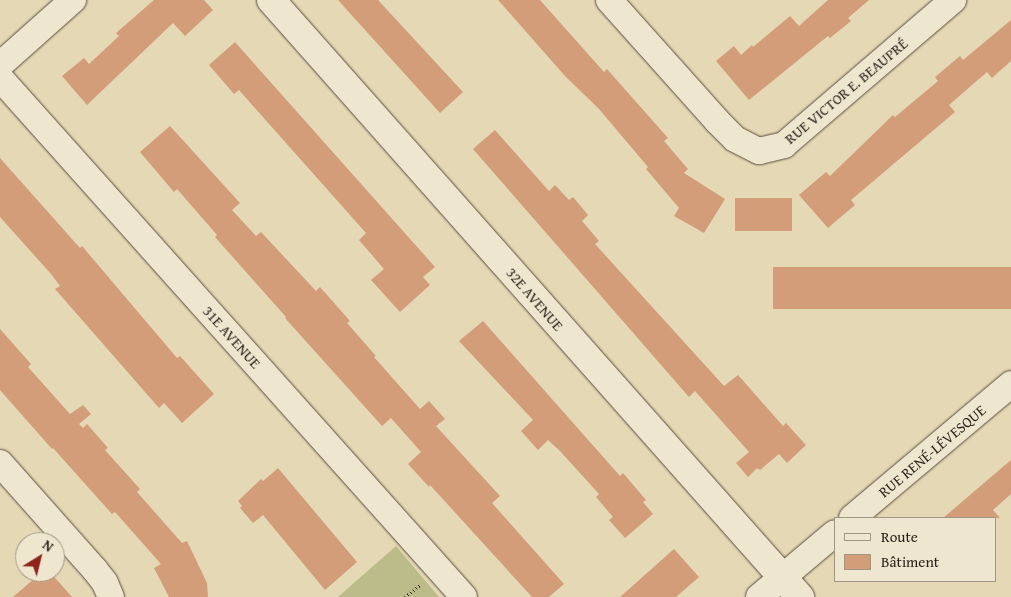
<!DOCTYPE html>
<html>
<head>
<meta charset="utf-8">
<style>
	body { margin:0 }
	#map { position:relative; width:1011px; height:597px; overflow:hidden; background:#e5d8b5; font-family:"Gentium Book Plus",serif }
	div>[style] { position:absolute }
	.green>* { inset:0; background:#bbbc89 }
	.building>* { inset:0; background:#d39d79; transform-origin:0 0 }
	.path>* { height:3px; margin-top:-1.5px; transform-origin:0; background:repeating-linear-gradient(90deg,#2c1f18 0 1px,transparent 0 3.5px) }
	.roads { filter:drop-shadow(0 0 1px #5a4d3f) drop-shadow(0 0 1px #5a4d3f) }
	.minor>* { height:26px; margin:-13px; padding:0 13px; transform-origin:13px; border-radius:13px; background:#eee6cf }
	.tertiary>* { height:28px; margin:-14px; padding:0 14px; transform-origin:14px; border-radius:14px; background:#eee6cf }
	span { translate:-50% -50%; white-space:nowrap; text-align:center; line-height:1.15; -webkit-text-stroke:4px #eee6cf; paint-order:stroke }
	.street-label { font-size:15px; color:#2c1f18 }
	.legend { position:absolute; left:834px; top:517px; width:162px; height:65px; box-sizing:border-box; background:#eee6cf; border:1px solid #a09686; margin:0; padding:6px 9px; list-style:none; font-size:15px; color:#2c1f18 }
	.legend li { display:flex; align-items:center; gap:10px; height:25px }
	.legend b { width:25px; border:1px solid #a09686 }
	.north { position:absolute; left:15px; top:532px; width:50px; height:50px; box-sizing:border-box; background:#eee6cf; border:1px solid #a09686; border-radius:50%; rotate:36deg; font-size:14px; font-weight:700; line-height:20px; text-align:center; color:#2c1f18 }
	.north::after { content:''; display:block; margin:auto; width:18px; height:22px; background:#8f2418; clip-path:polygon(50% 0,100% 100%,50% 72%,0 100%) }
</style>
</head>
<body>
<div id="map">
	<div class="green">
		<div style="clip-path:polygon(396px 546px,439px 597px,338px 597px)"></div>
	</div>
	<div class="building">
		<div style="clip-path:polygon(154px 0,204px 0,213px 10px,185px 36px,173px 23px,87px 105px,62px 76px,84px 58px,89px 64px,119px 36px,116px 33px)"></div>
		<div style="clip-path:polygon(338px 0,378px 0,463px 92px,440px 113px)"></div>
		<div style="clip-path:polygon(498px 0,540px 0,604px 72px,607px 69px,668px 138px,664px 141px,688px 169px,684px 173px,725px 199px,704px 233px,674px 216px,679px 208px,646px 169px,648px 167px,599px 109px,565px 76px)"></div>
		<div style="clip-path:polygon(828px 0,869px 0,848px 18px,851px 21px,830px 38px,828px 36px,749px 100px,716px 61px,734px 46px,741px 55px,752px 45px,753px 47px,790px 16px,799px 26px)"></div>
		<div style="clip-path:polygon(1011px 20px,1011px 61px,992px 78px,987px 72px,949px 105px,955px 112px,851px 200px,855px 205px,828px 228px,799px 195px,826px 172px,830px 176px,893px 115px,895px 117px,938px 81px,935px 77px,960px 56px,963px 60px)"></div>
		<div style="clip-path:polygon(235px 42px,435px 267px,423px 277px,430px 285px,400px 312px,371px 280px,384px 269px,359px 240px,366px 233px,239px 90px,234px 94px,209px 65px)"></div>
		<div style="clip-path:polygon(170px 126px,240px 203px,232px 210px,256px 236px,261px 232px,316px 291px,320px 287px,350px 321px,347px 323px,376px 356px,374px 357px,420px 409px,429px 401px,445px 419px,436px 426px,500px 496px,492px 503px,564px 584px,549px 597px,532px 597px,430px 485px,429px 487px,408px 464px,421px 452px,391px 418px,382px 426px,285px 318px,286px 317px,215px 237px,217px 235px,177px 189px,174px 192px,140px 152px)"></div>
		<div style="clip-path:polygon(495px 130px,549px 191px,555px 185px,569px 200px,573px 197px,588px 215px,582px 221px,599px 241px,595px 244px,724px 386px,738px 375px,783px 426px,786px 423px,806px 445px,787px 463px,779px 454px,760px 470px,757px 468px,748px 477px,736px 463px,749px 452px,695px 391px,689px 397px,473px 149px)"></div>
		<div style="clip-path:polygon(0 158px,80px 248px,82px 246px,177px 358px,180px 356px,214px 394px,182px 423px,164px 403px,159px 408px,55px 289px,60px 286px,51px 274px,0 217px)"></div>
		<div style="left:792px;top:198px;width:33px;height:57px;rotate:90deg"></div>
		<div style="left:1011px;top:267px;width:42px;height:238px;rotate:90deg"></div>
		<div style="clip-path:polygon(483px 321px,620px 476px,623px 473px,646px 500px,643px 502px,653px 514px,625px 538px,609px 520px,613px 517px,596px 497px,599px 494px,560px 451px,548px 440px,538px 450px,521px 431px,533px 420px,459px 341px)"></div>
		<div style="clip-path:polygon(0 329px,31px 364px,28px 367px,70px 414px,83px 405px,91px 414px,79px 424px,83px 428px,87px 424px,108px 448px,105px 450px,140px 489px,137px 492px,182px 543px,187px 541px,207px 583px,208px 597px,169px 597px,154px 568px,161px 564px,115px 512px,112px 514px,53px 448px,52px 449px,0 390px)"></div>
		<div style="clip-path:polygon(1011px 460px,1011px 494px,993px 510px,1000px 518px,943px 518px)"></div>
		<div style="clip-path:polygon(278px 468px,357px 562px,325px 590px,263px 515px,253px 523px,240px 508px,242px 506px,238px 501px,261px 479px,263px 481px)"></div>
		<div style="clip-path:polygon(674px 549px,699px 577px,676px 597px,620px 597px)"></div>
		<div style="clip-path:polygon(42px 572px,50px 572px,72px 597px,13px 597px)"></div>
	</div>
	<div class="path">
		<div style="left:405px;top:597px;width:19px;rotate:-39deg"></div>
	</div>
	<div class="roads">
		<div class="minor">
			<div style="left:609px;top:0;width:162px;rotate:48.2deg"></div>
			<div style="left:717px;top:121px;width:25px;rotate:45deg"></div>
			<div style="left:735px;top:139px;width:27px;rotate:27deg"></div>
			<div style="left:759px;top:151px;width:26px;rotate:-13deg"></div>
			<div style="left:784px;top:145px;width:223px;rotate:-40.6deg"></div>
			<div style="left:0;top:65px;width:98px;rotate:-41.7deg"></div>
			<div style="left:0;top:78px;width:696px;rotate:48.2deg"></div>
			<div style="left:0;top:463px;width:143px;rotate:48.4deg"></div>
			<div style="left:95px;top:570px;width:16px;rotate:52deg"></div>
			<div style="left:105px;top:583px;width:15px;rotate:67deg"></div>
			<div style="left:852px;top:518px;width:208px;rotate:-40.1deg"></div>
			<div style="left:759px;top:597px;width:99px;rotate:-40.1deg"></div>
		</div>
		<div class="tertiary">
			<div style="left:271px;top:0;width:798px;rotate:48.46deg"></div>
		</div>
	</div>
	<div class="street-label">
		<span style="left:846px;top:91px;rotate:-40deg">RUE VICTOR E. BEAUPRÉ</span>
		<span style="left:535px;top:299px;rotate:49deg">32E AVENUE</span>
		<span style="left:232px;top:337px;rotate:48deg">31E AVENUE</span>
		<span style="left:932px;top:451px;rotate:-40deg">RUE RENÉ-LÉVESQUE</span>
	</div>
	<ul class="legend">
	<li><b style="height:6px;background:#eee6cf"></b>Route</li>
	<li><b style="height:14px;background:#d39d79"></b>Bâtiment</li>
	</ul>
	<div class="north">N</div>
</div>
</body>
</html>
